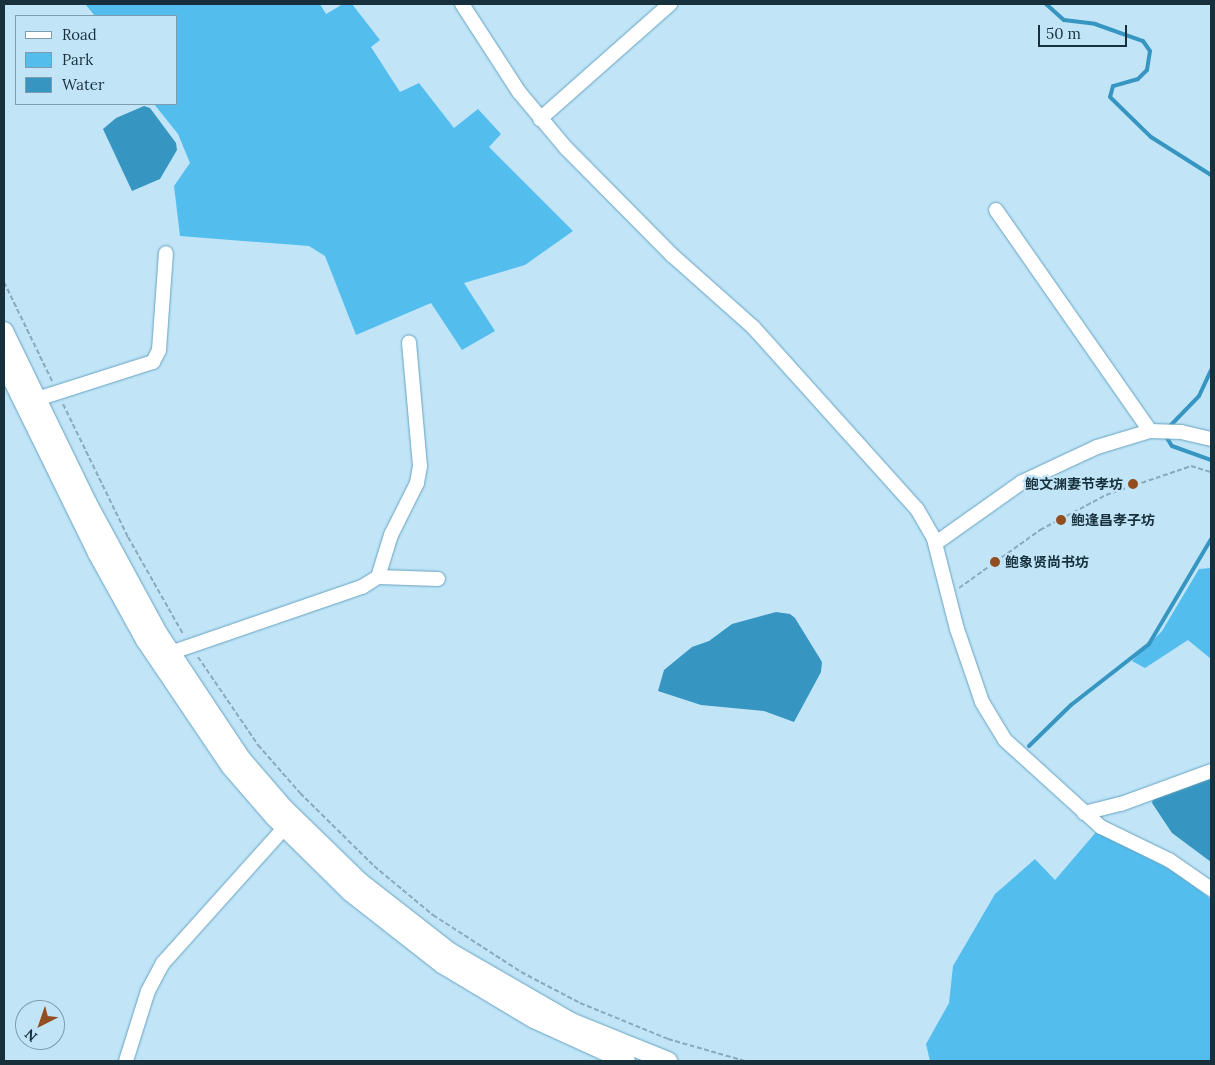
<!DOCTYPE html>
<html>
<head>
<meta charset="utf-8">
<style>
	body { margin:0 }
	#map { position:relative; width:1215px; height:1065px; overflow:hidden; background:#c1e5f7; font-family:Lora,"Noto Sans SC",serif }
	div>[style] { position:absolute }
	.green>* { inset:0; background:#53beee }
	.water>* { inset:0; background:#3696c1 }
	.stream>* { height:4px; margin:-2px; padding:0 2px; transform-origin:2px; border-radius:2px; background:#3696c1 }
	.path>* { height:2px; margin-top:-1px; transform-origin:0; background:repeating-linear-gradient(90deg,#8aaaba 0 5px,transparent 0 7.5px) }
	.roads { filter:drop-shadow(0 0 1px #67a2c0) drop-shadow(0 0 1px #67a2c0) }
	.minor>* { height:14px; margin:-7px; padding:0 7px; transform-origin:7px; border-radius:7px; background:#fff }
	.major>* { height:18px; margin:-9px; padding:0 9px; transform-origin:9px; border-radius:9px; background:#fff }
	.dots>* { width:14px; height:14px; translate:-50% -50%; box-sizing:border-box; border:2px solid #c1e5f7; border-radius:50% }
	span { translate:-50% -50%; white-space:nowrap; text-align:center; line-height:1.15; -webkit-text-stroke:4.5px #c1e5f7; paint-order:stroke }
	.poi-label { font-size:14px; color:#17303c; font-weight:700 }
	.right { translate:-100% -50%; text-align:right }
	.left { translate:0 -50%; text-align:left }
	.frame { position:absolute; inset:0; border:5px solid #17303c; pointer-events:none }
	.legend { position:absolute; left:15px; top:15px; width:162px; height:90px; box-sizing:border-box; background:#c1e5f7; border:1px solid #7d9dac; margin:0; padding:6px 9px; list-style:none; font-size:15px; color:#17303c }
	.legend li { display:flex; align-items:center; gap:10px; height:25px }
	.legend b { width:25px; border:1px solid #7d9dac }
	.north { position:absolute; left:15px; top:1000px; width:50px; height:50px; box-sizing:border-box; background:#c1e5f7; border:1px solid #7d9dac; border-radius:50%; rotate:221deg; font-size:14px; font-weight:700; line-height:20px; text-align:center; color:#17303c }
	.north::after { content:''; display:block; margin:auto; width:18px; height:22px; background:#924e20; clip-path:polygon(50% 0,100% 100%,50% 72%,0 100%) }
	.scale { position:absolute; left:1038px; top:25px; width:89px; height:22px; box-sizing:border-box; border:2px solid #17303c; border-top:0; padding-left:6px; font-size:15px; line-height:18px; white-space:nowrap; color:#17303c; -webkit-text-stroke:4px #c1e5f7; paint-order:stroke }
</style>
</head>
<body>
<div id="map">
	<div class="green">
		<div style="clip-path:polygon(85px 4px,320px 4px,326px 14px,343px 4px,352px 4px,380px 40px,371px 47px,400px 92px,419px 83px,454px 128px,478px 109px,501px 134px,489px 147px,573px 231px,525px 265px,464px 283px,495px 331px,462px 350px,431px 303px,356px 335px,325px 256px,309px 246px,180px 236px,174px 186px,190px 163px,178px 134px,154px 104px,176px 104px,176px 16px,95px 16px)"></div>
		<div style="clip-path:polygon(1211px 568px,1211px 659px,1188px 640px,1145px 668px,1132px 661px,1162px 631px,1199px 569px)"></div>
		<div style="clip-path:polygon(1097px 831px,1173px 871px,1211px 899px,1211px 1061px,930px 1061px,926px 1044px,949px 1003px,953px 966px,995px 894px,1035px 859px,1055px 880px)"></div>
	</div>
	<div class="water">
		<div style="clip-path:polygon(144px 106px,150px 108px,176px 143px,177px 150px,160px 179px,132px 191px,103px 129px,116px 118px)"></div>
		<div style="clip-path:polygon(776px 612px,790px 614px,795px 618px,822px 662px,821px 672px,794px 722px,764px 711px,701px 705px,658px 691px,664px 670px,692px 647px,709px 641px,732px 624px)"></div>
		<div style="clip-path:polygon(1211px 776px,1211px 862px,1172px 833px,1152px 803px,1153px 799px)"></div>
	</div>
	<div class="stream">
		<div style="left:1046px;top:4px;width:24px;rotate:42deg"></div>
		<div style="left:1064px;top:20px;width:31px;rotate:7deg"></div>
		<div style="left:1095px;top:24px;width:51px;rotate:19.5deg"></div>
		<div style="left:1143px;top:41px;width:12px;rotate:55deg"></div>
		<div style="left:1150px;top:51px;width:19px;rotate:99deg"></div>
		<div style="left:1147px;top:70px;width:13px;rotate:135deg"></div>
		<div style="left:1138px;top:79px;width:26px;rotate:164deg"></div>
		<div style="left:1113px;top:86px;width:11px;rotate:105deg"></div>
		<div style="left:1110px;top:97px;width:57px;rotate:44.3deg"></div>
		<div style="left:1151px;top:137px;width:71px;rotate:32.3deg"></div>
		<div style="left:1169px;top:427px;width:43px;rotate:-45.9deg"></div>
		<div style="left:1199px;top:396px;width:29px;rotate:-65deg"></div>
		<div style="left:1165px;top:435px;width:13px;rotate:58deg"></div>
		<div style="left:1172px;top:446px;width:41px;rotate:19.7deg"></div>
		<div style="left:1029px;top:746px;width:59px;rotate:-44.3deg"></div>
		<div style="left:1071px;top:705px;width:99px;rotate:-38deg"></div>
		<div style="left:1149px;top:644px;width:122px;rotate:-59.4deg"></div>
	</div>
	<div class="path">
		<div style="left:4px;top:282px;width:110px;rotate:64.1deg"></div>
		<div style="left:63px;top:404px;width:148px;rotate:64deg"></div>
		<div style="left:128px;top:537px;width:112px;rotate:60.4deg"></div>
		<div style="left:959px;top:588px;width:100px;rotate:-35.6deg"></div>
		<div style="left:1040px;top:530px;width:75px;rotate:-27.9deg"></div>
		<div style="left:1106px;top:495px;width:90px;rotate:-18.8deg"></div>
		<div style="left:1191px;top:466px;width:21px;rotate:17deg"></div>
		<div style="left:198px;top:657px;width:107px;rotate:55.7deg"></div>
		<div style="left:258px;top:745px;width:64px;rotate:48.8deg"></div>
		<div style="left:300px;top:793px;width:104px;rotate:44.6deg"></div>
		<div style="left:374px;top:866px;width:77px;rotate:39.7deg"></div>
		<div style="left:433px;top:915px;width:105px;rotate:32.9deg"></div>
		<div style="left:521px;top:972px;width:67px;rotate:27.7deg"></div>
		<div style="left:580px;top:1003px;width:95px;rotate:22.2deg"></div>
		<div style="left:668px;top:1039px;width:80px;rotate:15.9deg"></div>
	</div>
	<div class="roads">
		<div class="minor">
			<div style="left:462px;top:4px;width:105px;rotate:57.1deg"></div>
			<div style="left:519px;top:92px;width:73px;rotate:50deg"></div>
			<div style="left:566px;top:148px;width:152px;rotate:45.3deg"></div>
			<div style="left:673px;top:256px;width:107px;rotate:41.6deg"></div>
			<div style="left:753px;top:327px;width:245px;rotate:48deg"></div>
			<div style="left:917px;top:509px;width:34px;rotate:60deg"></div>
			<div style="left:934px;top:539px;width:93px;rotate:75.7deg"></div>
			<div style="left:957px;top:629px;width:77px;rotate:71.1deg"></div>
			<div style="left:982px;top:702px;width:44px;rotate:58.8deg"></div>
			<div style="left:1005px;top:740px;width:130px;rotate:42.2deg"></div>
			<div style="left:1101px;top:827px;width:76px;rotate:25.9deg"></div>
			<div style="left:1169px;top:860px;width:51px;rotate:34.6deg"></div>
			<div style="left:540px;top:119px;width:174px;rotate:-41.5deg"></div>
			<div style="left:996px;top:210px;width:269px;rotate:55.1deg"></div>
			<div style="left:37px;top:399px;width:122px;rotate:-17.7deg"></div>
			<div style="left:153px;top:362px;width:13px;rotate:-63deg"></div>
			<div style="left:159px;top:350px;width:97px;rotate:-85.9deg"></div>
			<div style="left:936px;top:543px;width:105px;rotate:-35.3deg"></div>
			<div style="left:1022px;top:482px;width:83px;rotate:-25deg"></div>
			<div style="left:1097px;top:447px;width:55px;rotate:-16.8deg"></div>
			<div style="left:1150px;top:431px;width:31px;rotate:2deg"></div>
			<div style="left:1181px;top:432px;width:31px;rotate:13deg"></div>
			<div style="left:378px;top:577px;width:44px;rotate:-72.8deg"></div>
			<div style="left:391px;top:535px;width:58px;rotate:-63.4deg"></div>
			<div style="left:417px;top:483px;width:17px;rotate:-80deg"></div>
			<div style="left:420px;top:466px;width:124px;rotate:-95.1deg"></div>
			<div style="left:170px;top:653px;width:203px;rotate:-19deg"></div>
			<div style="left:362px;top:587px;width:19px;rotate:-32deg"></div>
			<div style="left:378px;top:577px;width:60px;rotate:1.9deg"></div>
			<div style="left:1084px;top:813px;width:38px;rotate:-14deg"></div>
			<div style="left:1121px;top:804px;width:96px;rotate:-20.1deg"></div>
			<div style="left:126px;top:1061px;width:73px;rotate:-72.6deg"></div>
			<div style="left:148px;top:991px;width:32px;rotate:-62deg"></div>
			<div style="left:163px;top:963px;width:181px;rotate:-48.1deg"></div>
		</div>
		<div class="major">
			<div style="left:4px;top:331px;width:192px;rotate:64.1deg"></div>
			<div style="left:88px;top:504px;width:147px;rotate:61.5deg"></div>
			<div style="left:158px;top:633px;width:150px;rotate:56.4deg"></div>
			<div style="left:241px;top:758px;width:66px;rotate:49.3deg"></div>
			<div style="left:284px;top:808px;width:106px;rotate:44.2deg"></div>
			<div style="left:360px;top:882px;width:114px;rotate:37.9deg"></div>
			<div style="left:450px;top:952px;width:140px;rotate:30deg"></div>
			<div style="left:571px;top:1022px;width:105px;rotate:21.9deg"></div>
			<div style="left:4px;top:363px;width:212px;rotate:63.9deg"></div>
			<div style="left:97px;top:553px;width:99px;rotate:61.1deg"></div>
			<div style="left:145px;top:640px;width:152px;rotate:56deg"></div>
			<div style="left:230px;top:766px;width:67px;rotate:49.2deg"></div>
			<div style="left:274px;top:817px;width:107px;rotate:44.6deg"></div>
			<div style="left:350px;top:892px;width:117px;rotate:38deg"></div>
			<div style="left:442px;top:964px;width:107px;rotate:30.9deg"></div>
			<div style="left:534px;top:1019px;width:101px;rotate:24.5deg"></div>
		</div>
	</div>
	<div class="dots">
		<div style="left:1133px;top:484px;background:#924e20"></div>
		<div style="left:1061px;top:520px;background:#924e20"></div>
		<div style="left:995px;top:562px;background:#924e20"></div>
	</div>
	<div class="poi-label">
		<span class="right" style="left:1123px;top:484px">鲍文渊妻节孝坊</span>
		<span class="left" style="left:1071px;top:520px">鲍逢昌孝子坊</span>
		<span class="left" style="left:1005px;top:562px">鲍象贤尚书坊</span>
	</div>
	<div class="frame"></div>
	<ul class="legend">
	<li><b style="height:6px;background:#fff"></b>Road</li>
	<li><b style="height:14px;background:#53beee"></b>Park</li>
	<li><b style="height:14px;background:#3696c1"></b>Water</li>
	</ul>
	<div class="north">N</div>
	<div class="scale">50 m</div>
</div>
</body>
</html>
